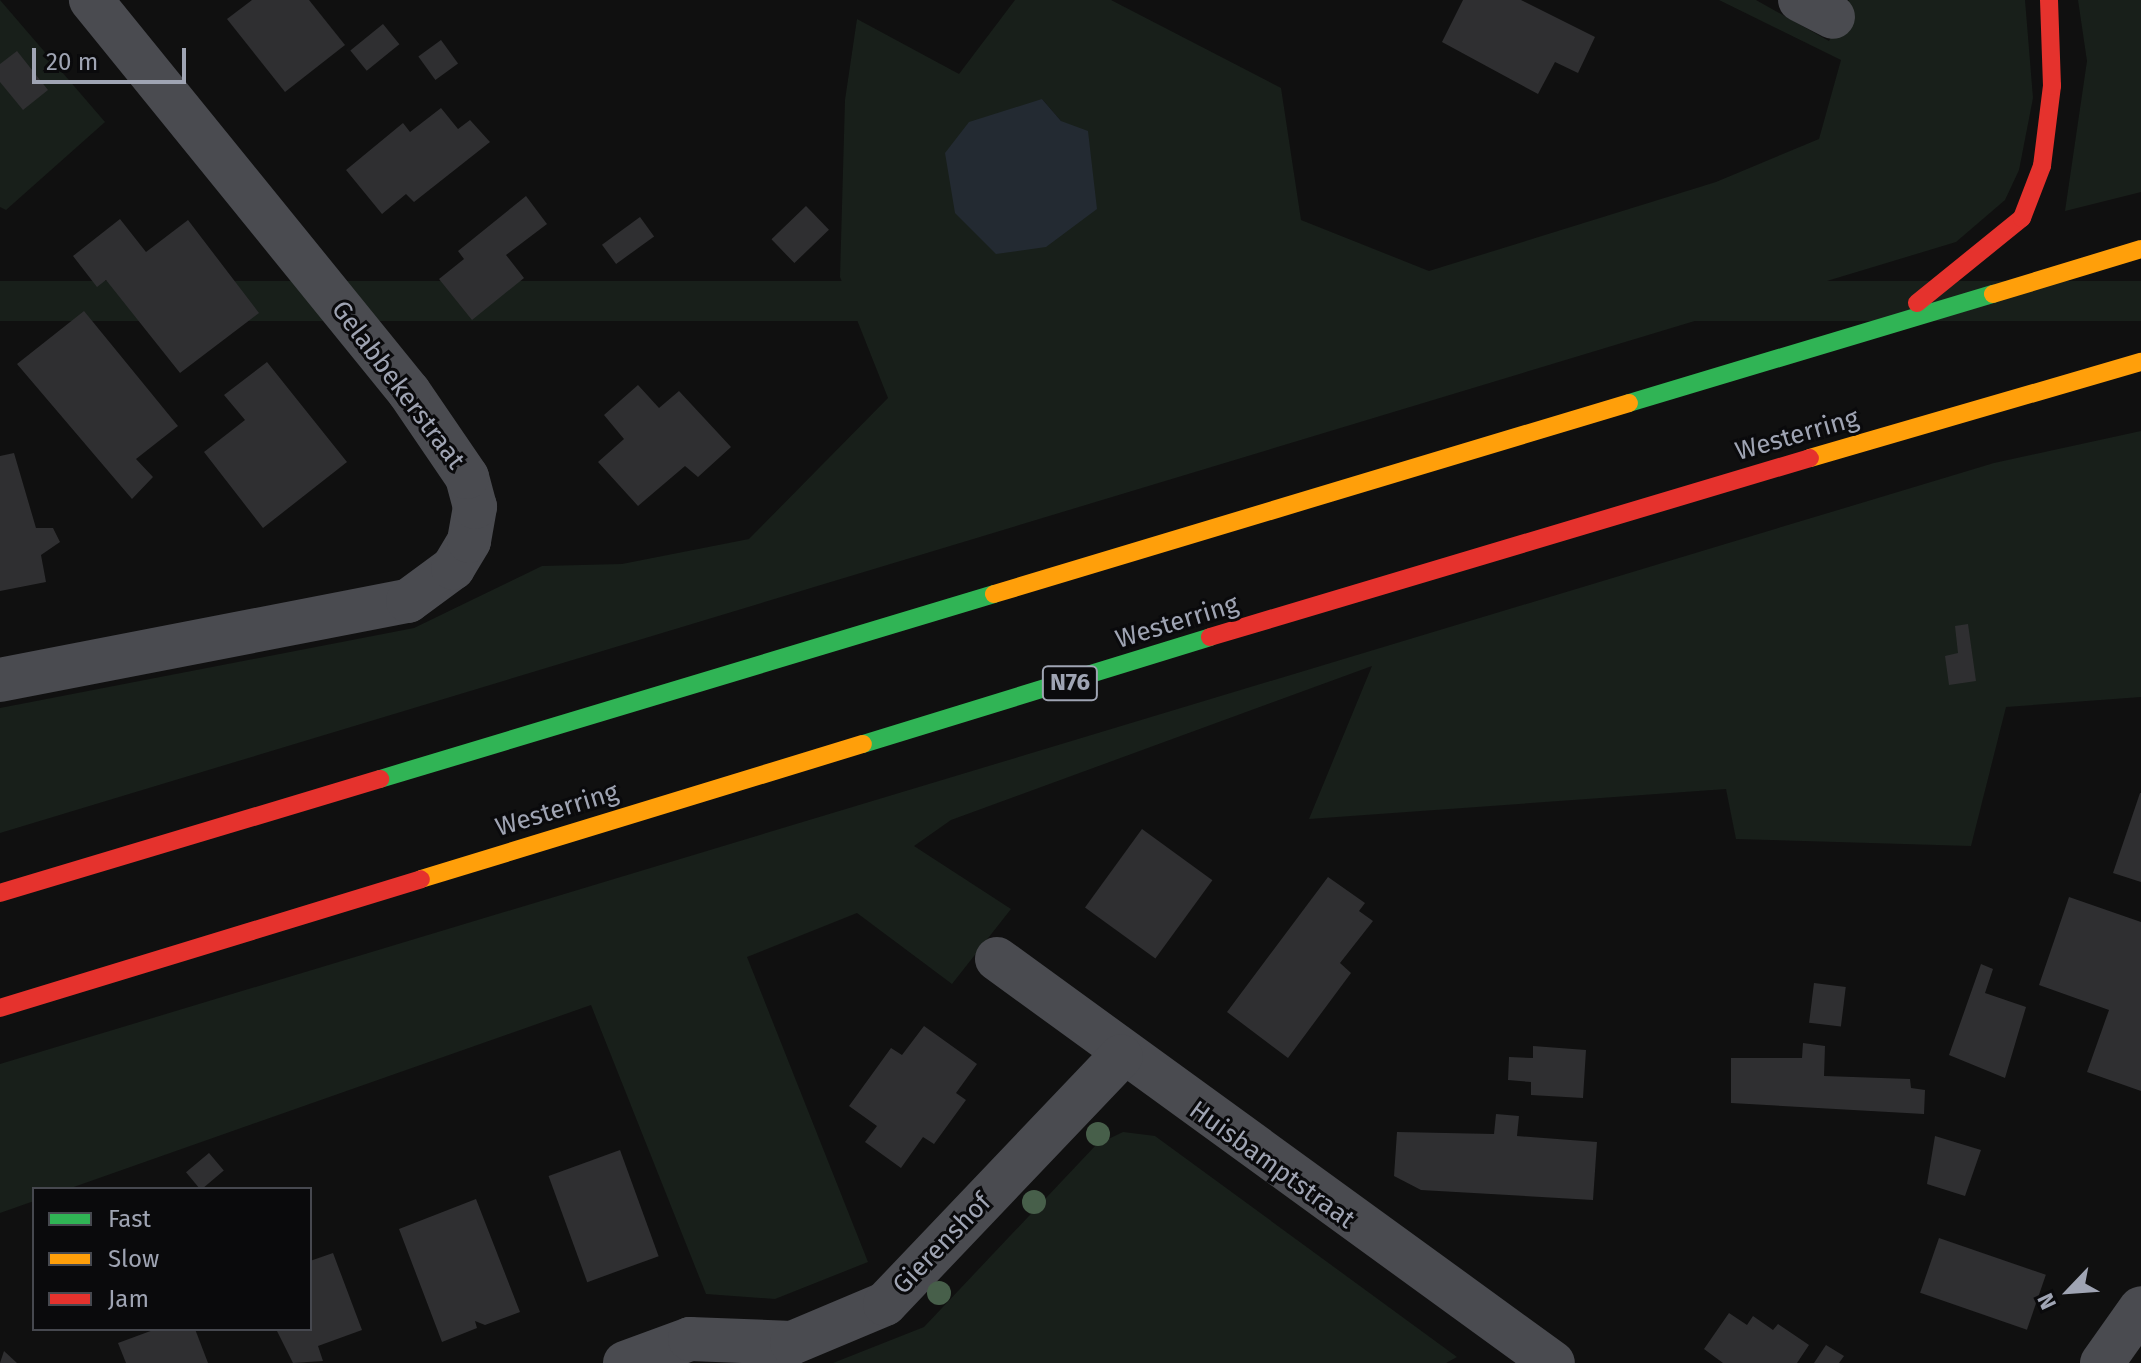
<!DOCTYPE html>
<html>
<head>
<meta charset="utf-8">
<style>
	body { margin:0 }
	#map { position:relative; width:2141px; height:1363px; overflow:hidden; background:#101010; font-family:"Fira Sans",sans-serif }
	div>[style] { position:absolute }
	.green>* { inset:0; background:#181f1a; transform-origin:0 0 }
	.water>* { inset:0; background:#232a32 }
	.building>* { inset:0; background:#2f2f31; transform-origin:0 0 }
	.street>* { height:44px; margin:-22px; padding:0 22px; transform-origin:22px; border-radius:22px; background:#4a4b50 }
	.fast>* { height:18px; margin:-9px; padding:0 9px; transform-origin:9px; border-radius:9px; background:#30b455 }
	.slow>* { height:18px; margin:-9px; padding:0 9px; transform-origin:9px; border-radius:9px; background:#ff9f0a }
	.jam>* { height:18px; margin:-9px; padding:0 9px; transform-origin:9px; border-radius:9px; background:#e5322d }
	.trees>* { width:24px; height:24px; margin:-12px; border-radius:50%; background:#475f4a }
	span { translate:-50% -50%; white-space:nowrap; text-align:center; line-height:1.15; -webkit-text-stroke:6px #0a0a0c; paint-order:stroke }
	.shield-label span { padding:2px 6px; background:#0a0a0c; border:2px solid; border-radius:6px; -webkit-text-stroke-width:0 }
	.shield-label { font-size:24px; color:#9fa4b3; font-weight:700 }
	.street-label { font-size:26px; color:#9fa4b3 }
	.legend { position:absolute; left:32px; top:1187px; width:280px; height:144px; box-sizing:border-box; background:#0a0a0c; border:2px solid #46484f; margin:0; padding:10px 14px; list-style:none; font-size:24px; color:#9fa4b3 }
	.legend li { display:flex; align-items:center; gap:16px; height:40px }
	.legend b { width:40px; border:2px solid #46484f }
	.north { position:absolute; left:2029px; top:1251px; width:80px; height:80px; -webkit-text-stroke:6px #0a0a0c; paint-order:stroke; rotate:245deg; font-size:22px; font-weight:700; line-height:32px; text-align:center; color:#9fa4b3 }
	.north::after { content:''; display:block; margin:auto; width:28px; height:36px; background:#9fa4b3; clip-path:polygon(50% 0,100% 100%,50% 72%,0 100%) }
	.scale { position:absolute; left:32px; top:48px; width:154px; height:36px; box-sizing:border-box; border:4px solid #9fa4b3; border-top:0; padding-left:10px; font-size:24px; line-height:28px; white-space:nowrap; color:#9fa4b3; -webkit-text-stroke:6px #0a0a0c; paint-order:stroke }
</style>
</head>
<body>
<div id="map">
	<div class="green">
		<div style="clip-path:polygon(0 0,105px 122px,6px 210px,0 207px)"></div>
		<div style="clip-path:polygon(evenodd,1015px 0,1111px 0,1281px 88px,1301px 220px,1429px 271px,1716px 182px,1819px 139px,1841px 60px,1719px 0,1756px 0,1829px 41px,1849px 0,2025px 0,2033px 98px,2019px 170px,2005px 200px,1956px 242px,0 833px,0 708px,414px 628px,542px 566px,622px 564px,749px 539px,888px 398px,840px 277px,845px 100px,857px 19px,959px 74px,1015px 0,1042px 99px,1061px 121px,956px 213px,1042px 99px)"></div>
		<div style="clip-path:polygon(2078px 0,2141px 0,2141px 192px,2065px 211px,2087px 61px)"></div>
		<div style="left:2141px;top:281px;width:40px;height:2236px;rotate:90deg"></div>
		<div style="clip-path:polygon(2141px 431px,2141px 697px,2006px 707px,1971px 846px,1736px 839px,1726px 789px,1309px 819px,1372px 666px,951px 820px,914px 846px,1011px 909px,952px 984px,857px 913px,747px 957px,868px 1262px,775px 1299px,706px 1294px,591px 1005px,68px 1189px,34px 1189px,34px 1201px,0 1213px,0 1064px,1994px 463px)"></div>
		<div style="clip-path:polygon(1123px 1132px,1155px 1136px,1457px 1357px,1446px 1363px,833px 1363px,924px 1327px,1096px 1145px)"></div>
	</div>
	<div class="water">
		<div style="clip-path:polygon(1042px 99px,1061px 121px,1088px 131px,1097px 209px,1046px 247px,996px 254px,955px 213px,945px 153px,969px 122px)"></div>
	</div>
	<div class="building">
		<div style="clip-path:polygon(252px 0,309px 0,345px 45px,285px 92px,227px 19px)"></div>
		<div style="clip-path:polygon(1463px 0,1521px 0,1595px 37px,1578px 73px,1555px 62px,1538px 94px,1442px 42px)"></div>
		<div style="left:383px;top:24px;width:26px;height:42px;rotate:51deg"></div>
		<div style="left:441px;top:40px;width:29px;height:28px;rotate:54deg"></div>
		<div style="clip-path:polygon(17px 51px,48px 90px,23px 110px,0 82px,0 64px)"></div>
		<div style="clip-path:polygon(441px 108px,458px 129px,470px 120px,490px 142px,414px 202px,406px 194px,382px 214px,346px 170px,403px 123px,410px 132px)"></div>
		<div style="clip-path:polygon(526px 196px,547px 224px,506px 255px,524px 278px,472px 320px,439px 279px,464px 259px,458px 251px)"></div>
		<div style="left:806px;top:206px;width:33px;height:48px;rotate:46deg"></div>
		<div style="left:640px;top:217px;width:24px;height:47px;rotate:54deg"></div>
		<div style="clip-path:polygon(120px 219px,146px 252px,188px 220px,259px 313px,180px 373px,106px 280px,97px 287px,73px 256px)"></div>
		<div style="clip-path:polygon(84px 311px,178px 426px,136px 459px,153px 477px,132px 499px,17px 364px)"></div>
		<div style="clip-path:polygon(267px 362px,347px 462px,263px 528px,204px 452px,245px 420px,224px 395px)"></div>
		<div style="clip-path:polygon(638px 385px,659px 408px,679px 391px,731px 447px,698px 477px,685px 466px,638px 506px,598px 462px,624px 439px,604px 415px)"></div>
		<div style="clip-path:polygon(14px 453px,36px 528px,53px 528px,60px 542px,41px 555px,46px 582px,0 591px,0 456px)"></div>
		<div style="clip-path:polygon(1968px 624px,1976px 681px,1949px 685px,1945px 656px,1958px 653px,1955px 626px)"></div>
		<div style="clip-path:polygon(2140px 793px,2141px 793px,2141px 882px,2113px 873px)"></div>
		<div style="left:1142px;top:829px;width:87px;height:97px;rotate:36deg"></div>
		<div style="clip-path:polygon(1328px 877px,1365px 903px,1359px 911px,1373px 921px,1340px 963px,1351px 973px,1288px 1058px,1227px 1012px)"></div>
		<div style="clip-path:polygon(2069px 897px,2141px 922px,2141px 1091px,2087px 1072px,2109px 1010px,2039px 985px)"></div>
		<div style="clip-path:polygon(1981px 964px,1993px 969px,1985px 993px,2026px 1007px,2005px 1078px,1949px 1055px)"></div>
		<div style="left:1814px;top:983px;width:32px;height:40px;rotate:7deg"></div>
		<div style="clip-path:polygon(924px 1026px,977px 1064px,956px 1093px,966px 1100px,934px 1144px,923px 1137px,901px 1168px,865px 1142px,877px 1126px,849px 1106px,891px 1048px,902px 1055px)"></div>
		<div style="clip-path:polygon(1803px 1043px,1825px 1046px,1824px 1076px,1910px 1079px,1911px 1088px,1925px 1090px,1924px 1114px,1731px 1103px,1731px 1058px,1802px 1058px)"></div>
		<div style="clip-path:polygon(1533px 1046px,1586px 1050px,1583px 1098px,1531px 1095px,1531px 1082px,1508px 1080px,1509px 1057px,1533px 1058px)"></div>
		<div style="clip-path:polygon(1496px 1114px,1519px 1116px,1517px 1136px,1597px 1142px,1593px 1200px,1421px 1190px,1394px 1176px,1397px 1132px,1494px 1134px)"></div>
		<div style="clip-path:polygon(1935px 1136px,1981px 1150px,1965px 1196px,1927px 1184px)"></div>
		<div style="left:620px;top:1150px;width:113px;height:76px;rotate:70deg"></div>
		<div style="left:209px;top:1153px;width:23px;height:30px;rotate:50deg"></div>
		<div style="clip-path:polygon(476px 1199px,520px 1312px,485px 1325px,475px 1321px,477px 1328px,442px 1342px,399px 1229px)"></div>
		<div style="left:1939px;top:1238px;width:113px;height:58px;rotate:19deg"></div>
		<div style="clip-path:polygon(333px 1253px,362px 1330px,318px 1346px,323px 1361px,293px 1363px,276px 1329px,310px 1329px,310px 1261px)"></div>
		<div style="clip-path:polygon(1729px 1313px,1747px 1325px,1753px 1316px,1773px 1330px,1778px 1324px,1809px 1345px,1797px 1363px,1723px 1363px,1704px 1349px)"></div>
		<div style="clip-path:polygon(156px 1329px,195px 1329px,208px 1363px,126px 1363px,118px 1343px)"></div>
		<div style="clip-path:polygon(1826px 1345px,1844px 1356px,1839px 1363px,1814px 1363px)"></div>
		<div style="clip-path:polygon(4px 1351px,17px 1363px,0 1363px)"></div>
	</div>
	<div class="street">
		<div style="left:1800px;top:0;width:37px;rotate:27deg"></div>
		<div style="left:0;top:680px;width:416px;rotate:-11deg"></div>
		<div style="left:408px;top:601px;width:56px;rotate:-36.3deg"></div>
		<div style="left:453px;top:568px;width:31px;rotate:-59deg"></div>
		<div style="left:469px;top:541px;width:35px;rotate:-80deg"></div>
		<div style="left:475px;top:507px;width:31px;rotate:-105deg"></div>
		<div style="left:467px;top:477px;width:103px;rotate:-124.3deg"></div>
		<div style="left:409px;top:392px;width:505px;rotate:-129.05deg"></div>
		<div style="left:997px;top:959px;width:687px;rotate:36deg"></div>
		<div style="left:625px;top:1363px;width:69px;rotate:-20.3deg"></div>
		<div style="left:690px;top:1339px;width:102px;rotate:2.2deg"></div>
		<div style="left:792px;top:1343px;width:101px;rotate:-22.8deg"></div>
		<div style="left:885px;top:1304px;width:342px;rotate:-46.4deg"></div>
		<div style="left:2102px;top:1363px;width:67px;rotate:-54.7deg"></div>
	</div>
	<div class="fast">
		<div style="left:1629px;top:403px;width:380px;rotate:-16.7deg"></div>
		<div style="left:863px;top:744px;width:363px;rotate:-17.1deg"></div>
		<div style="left:380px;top:779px;width:641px;rotate:-16.77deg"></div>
	</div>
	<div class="slow">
		<div style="left:1993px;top:294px;width:155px;rotate:-16.9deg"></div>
		<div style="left:1810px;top:458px;width:345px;rotate:-16.2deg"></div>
		<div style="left:994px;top:594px;width:663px;rotate:-16.74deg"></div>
		<div style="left:421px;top:879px;width:462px;rotate:-17deg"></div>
	</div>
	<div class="jam">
		<div style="left:1917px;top:303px;width:135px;rotate:-39deg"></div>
		<div style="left:2022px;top:218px;width:56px;rotate:-69deg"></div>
		<div style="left:2042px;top:166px;width:81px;rotate:-82.9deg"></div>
		<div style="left:2052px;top:86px;width:86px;rotate:-92deg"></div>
		<div style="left:1210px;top:637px;width:626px;rotate:-16.61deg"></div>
		<div style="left:0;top:893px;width:397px;rotate:-16.7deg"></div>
		<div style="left:0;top:1008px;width:440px;rotate:-17deg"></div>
	</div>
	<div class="trees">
		<div style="left:1098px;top:1134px"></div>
		<div style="left:1034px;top:1202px"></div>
		<div style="left:939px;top:1293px"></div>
	</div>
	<div class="shield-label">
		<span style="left:1070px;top:683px">N76</span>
	</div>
	<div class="street-label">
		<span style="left:398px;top:385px;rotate:53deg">Gelabbekerstraat</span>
		<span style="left:1797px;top:435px;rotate:-16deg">Westerring</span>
		<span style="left:1177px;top:622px;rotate:-17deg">Westerring</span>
		<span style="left:557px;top:810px;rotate:-17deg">Westerring</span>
		<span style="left:1272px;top:1165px;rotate:36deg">Huisbamptstraat</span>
		<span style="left:942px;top:1244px;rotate:-46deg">Gierenshof</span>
	</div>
	<ul class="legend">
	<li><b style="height:10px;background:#30b455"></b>Fast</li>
	<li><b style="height:10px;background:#ff9f0a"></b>Slow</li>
	<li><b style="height:10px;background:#e5322d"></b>Jam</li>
	</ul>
	<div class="north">N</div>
	<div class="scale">20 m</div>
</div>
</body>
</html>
